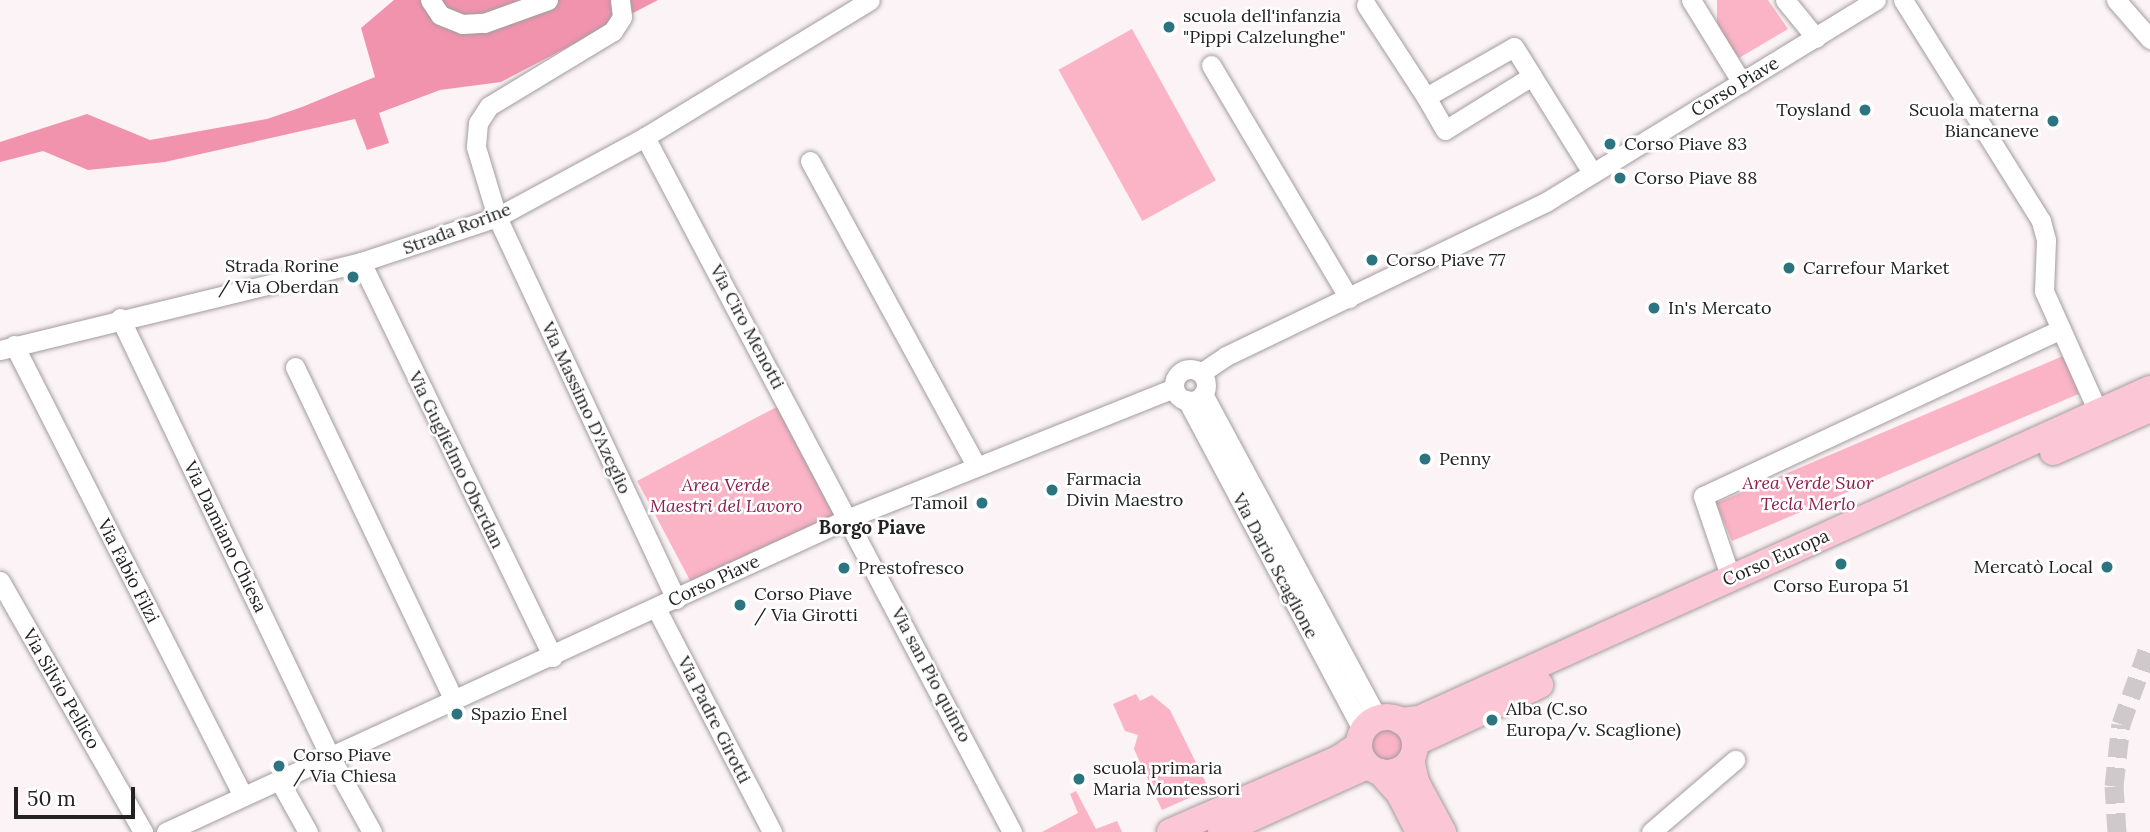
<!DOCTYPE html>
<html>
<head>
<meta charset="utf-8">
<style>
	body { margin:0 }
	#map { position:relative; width:2150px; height:832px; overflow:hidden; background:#fbf3f5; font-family:Lora,serif }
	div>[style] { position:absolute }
	.green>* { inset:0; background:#fbb3c6; transform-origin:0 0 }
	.round { border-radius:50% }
	.forest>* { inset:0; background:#f293ae }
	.minor-tunnel>* { height:19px; margin-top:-9.5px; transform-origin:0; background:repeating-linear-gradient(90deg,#d0c9cb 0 19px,transparent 0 29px) }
	.roads { filter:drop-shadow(0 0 2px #a39c9e) drop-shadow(0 0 2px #a39c9e) }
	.minor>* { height:19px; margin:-9.5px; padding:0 9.5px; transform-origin:9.5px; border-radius:9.5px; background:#fff }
	.minor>.ring { margin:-9.5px; padding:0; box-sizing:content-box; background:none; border:19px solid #fff; border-radius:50% }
	.major>* { height:26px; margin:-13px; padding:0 13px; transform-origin:13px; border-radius:13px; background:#fbc7d6 }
	.major>.ring { margin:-13px; padding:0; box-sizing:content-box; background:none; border:26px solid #fbc7d6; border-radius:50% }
	.dots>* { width:19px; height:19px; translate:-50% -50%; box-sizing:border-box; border:4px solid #fff; border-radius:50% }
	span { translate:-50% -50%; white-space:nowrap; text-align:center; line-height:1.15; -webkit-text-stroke:5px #fff; paint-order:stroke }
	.poi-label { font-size:18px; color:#232121 }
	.left { translate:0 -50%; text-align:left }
	.right { translate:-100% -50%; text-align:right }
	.street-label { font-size:18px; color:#232121 }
	.park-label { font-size:18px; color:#8b1e4a; font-style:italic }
	.neighbourhood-label { font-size:19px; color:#232121; font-weight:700 }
	.scale { position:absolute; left:14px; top:787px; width:121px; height:32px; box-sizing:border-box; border:4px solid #232121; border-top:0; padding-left:9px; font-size:21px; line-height:24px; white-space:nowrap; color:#232121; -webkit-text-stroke:5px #fff; paint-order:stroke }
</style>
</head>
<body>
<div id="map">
	<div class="green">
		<div style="clip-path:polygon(1717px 0,1768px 0,1788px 29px,1739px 58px,1717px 27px)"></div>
		<div style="left:1132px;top:29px;width:173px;height:84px;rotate:61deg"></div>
		<div style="left:2063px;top:356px;width:41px;height:377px;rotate:67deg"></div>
		<div style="left:782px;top:404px;width:122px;height:164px;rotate:62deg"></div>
		<div style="clip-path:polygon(1136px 694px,1140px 701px,1152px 695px,1170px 710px,1209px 789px,1162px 810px,1134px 749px,1138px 735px,1125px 731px,1113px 704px)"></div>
		<div class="round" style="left:1371px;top:729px;width:32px;height:32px"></div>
		<div style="clip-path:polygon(1076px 791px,1096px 829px,1117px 821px,1122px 832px,1042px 832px,1078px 813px,1070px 794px)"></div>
	</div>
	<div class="forest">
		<div style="clip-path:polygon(394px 0,658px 0,501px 82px,440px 90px,379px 113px,389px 143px,367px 150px,355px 119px,165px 162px,88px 170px,43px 151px,0 162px,0 142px,87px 114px,150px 140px,267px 119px,302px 107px,375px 77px,361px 28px)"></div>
	</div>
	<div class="minor-tunnel">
		<div style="left:2117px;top:832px;width:46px;rotate:-93.7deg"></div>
		<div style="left:2114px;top:786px;width:62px;rotate:-83.6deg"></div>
		<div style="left:2121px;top:724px;width:86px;rotate:-70.3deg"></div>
	</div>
	<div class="roads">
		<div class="minor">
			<div style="left:430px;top:0;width:18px;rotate:56deg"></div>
			<div style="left:440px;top:15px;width:24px;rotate:22deg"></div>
			<div style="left:462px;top:24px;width:22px;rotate:-3deg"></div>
			<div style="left:484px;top:23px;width:68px;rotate:-19.8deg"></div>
			<div style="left:620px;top:0;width:17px;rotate:83deg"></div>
			<div style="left:622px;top:17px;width:17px;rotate:123deg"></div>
			<div style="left:613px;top:31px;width:145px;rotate:148.8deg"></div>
			<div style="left:489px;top:106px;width:20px;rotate:123deg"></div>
			<div style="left:478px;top:123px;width:24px;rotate:95deg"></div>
			<div style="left:476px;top:147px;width:73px;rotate:73.3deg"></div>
			<div style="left:497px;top:217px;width:422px;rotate:64.9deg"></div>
			<div style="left:1691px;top:0;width:97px;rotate:58.4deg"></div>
			<div style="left:1785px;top:0;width:49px;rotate:50.8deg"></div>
			<div style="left:1903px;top:0;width:261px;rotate:58deg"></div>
			<div style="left:2041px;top:221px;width:20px;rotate:75deg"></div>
			<div style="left:2046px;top:240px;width:51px;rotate:92.2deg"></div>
			<div style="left:2044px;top:291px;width:133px;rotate:65.9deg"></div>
			<div style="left:2116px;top:0;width:52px;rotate:48.9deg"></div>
			<div style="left:1366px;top:5px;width:110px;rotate:56.9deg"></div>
			<div style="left:1211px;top:65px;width:271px;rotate:59.4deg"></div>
			<div style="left:1532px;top:76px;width:102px;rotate:148.2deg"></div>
			<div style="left:1445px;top:130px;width:38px;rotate:-120deg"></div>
			<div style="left:1426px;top:97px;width:101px;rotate:-29.6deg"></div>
			<div style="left:1514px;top:47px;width:34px;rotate:58deg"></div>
			<div style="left:1532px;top:76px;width:110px;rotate:58.1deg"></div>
			<div style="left:1590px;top:169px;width:5px;rotate:53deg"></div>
			<div style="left:645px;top:137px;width:786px;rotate:62.16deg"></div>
			<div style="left:810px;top:161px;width:347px;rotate:61.4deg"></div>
			<div style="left:361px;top:262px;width:439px;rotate:64.1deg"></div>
			<div style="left:120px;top:318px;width:486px;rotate:64.4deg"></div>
			<div style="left:330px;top:756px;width:87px;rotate:61.1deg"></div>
			<div style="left:14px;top:345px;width:506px;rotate:63.08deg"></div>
			<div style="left:0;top:350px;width:372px;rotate:-13.7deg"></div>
			<div style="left:361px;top:262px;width:143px;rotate:-18.3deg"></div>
			<div style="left:497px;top:217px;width:168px;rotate:-28.4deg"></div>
			<div style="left:645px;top:137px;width:263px;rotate:-31.3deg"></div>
			<div style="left:295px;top:367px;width:370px;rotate:64.5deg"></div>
			<div class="ring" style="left:1174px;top:369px;width:13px;height:13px"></div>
			<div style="left:1201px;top:373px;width:30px;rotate:-34deg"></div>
			<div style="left:1226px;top:356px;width:355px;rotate:-25.7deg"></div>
			<div style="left:1546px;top:202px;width:387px;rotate:-31.5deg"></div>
			<div style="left:1203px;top:394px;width:369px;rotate:61.7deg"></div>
			<div style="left:1187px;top:400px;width:375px;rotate:62deg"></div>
			<div style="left:1728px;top:570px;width:78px;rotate:-108.7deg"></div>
			<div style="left:1703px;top:496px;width:395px;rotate:-25deg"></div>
			<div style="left:0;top:581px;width:289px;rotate:60.3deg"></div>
			<div style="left:656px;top:608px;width:252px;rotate:62.6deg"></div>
			<div style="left:279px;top:780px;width:60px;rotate:60.9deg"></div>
			<div style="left:166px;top:832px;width:752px;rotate:-24.69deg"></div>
			<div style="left:849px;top:518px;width:350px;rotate:-21.8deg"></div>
			<div style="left:1651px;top:832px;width:111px;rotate:-40.6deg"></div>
		</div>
		<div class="major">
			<div style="left:2053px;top:452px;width:106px;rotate:-23.9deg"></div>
			<div class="ring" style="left:1359px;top:717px;width:30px;height:30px"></div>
			<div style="left:1400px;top:721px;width:19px;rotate:-6deg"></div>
			<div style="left:1419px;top:719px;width:802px;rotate:-24.3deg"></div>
			<div style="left:1415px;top:743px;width:138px;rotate:-24.9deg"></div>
			<div style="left:1411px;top:760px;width:23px;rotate:77deg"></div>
			<div style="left:1416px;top:782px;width:57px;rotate:61.6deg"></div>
			<div style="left:1380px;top:772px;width:28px;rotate:48deg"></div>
			<div style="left:1399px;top:793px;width:44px;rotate:62.9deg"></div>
			<div style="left:1170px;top:832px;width:183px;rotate:-23.5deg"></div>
			<div style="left:1338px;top:759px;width:25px;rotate:-34deg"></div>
			<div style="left:1221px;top:832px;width:160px;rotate:-24.3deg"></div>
		</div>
	</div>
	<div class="dots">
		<div style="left:1169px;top:27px;background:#2d7481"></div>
		<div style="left:1865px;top:110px;background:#2d7481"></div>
		<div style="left:2053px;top:121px;background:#2d7481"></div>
		<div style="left:1610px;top:144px;background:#2d7481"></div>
		<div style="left:1620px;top:178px;background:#2d7481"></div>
		<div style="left:1372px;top:260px;background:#2d7481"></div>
		<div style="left:1789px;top:268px;background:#2d7481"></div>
		<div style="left:353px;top:277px;background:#2d7481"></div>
		<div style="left:1654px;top:308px;background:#2d7481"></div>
		<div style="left:1425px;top:459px;background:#2d7481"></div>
		<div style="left:1052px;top:490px;background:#2d7481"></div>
		<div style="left:982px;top:503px;background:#2d7481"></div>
		<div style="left:1841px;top:564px;background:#2d7481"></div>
		<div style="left:2107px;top:567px;background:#2d7481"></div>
		<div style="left:844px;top:568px;background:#2d7481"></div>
		<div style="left:740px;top:605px;background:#2d7481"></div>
		<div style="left:457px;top:714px;background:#2d7481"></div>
		<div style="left:1492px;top:720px;background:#2d7481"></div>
		<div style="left:279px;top:766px;background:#2d7481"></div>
		<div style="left:1079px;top:779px;background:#2d7481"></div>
	</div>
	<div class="poi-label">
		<span class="left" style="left:1183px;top:27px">scuola dell'infanzia<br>"Pippi Calzelunghe"</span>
		<span class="right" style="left:1851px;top:110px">Toysland</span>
		<span class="right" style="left:2039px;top:121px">Scuola materna<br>Biancaneve</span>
		<span class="left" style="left:1624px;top:144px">Corso Piave 83</span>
		<span class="left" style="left:1634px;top:178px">Corso Piave 88</span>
		<span class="left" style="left:1386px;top:260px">Corso Piave 77</span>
		<span class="right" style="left:339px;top:277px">Strada Rorine<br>/ Via Oberdan</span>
		<span class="left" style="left:1803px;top:268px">Carrefour Market</span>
		<span class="left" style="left:1668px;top:308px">In's Mercato</span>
		<span class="left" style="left:1439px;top:459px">Penny</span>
		<span class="left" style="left:1066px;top:490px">Farmacia<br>Divin Maestro</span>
		<span class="right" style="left:968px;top:503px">Tamoil</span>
		<span class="right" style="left:2093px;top:567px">Mercatò Local</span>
		<span class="left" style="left:858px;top:568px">Prestofresco</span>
		<span style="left:1841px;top:586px">Corso Europa 51</span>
		<span class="left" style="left:754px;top:605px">Corso Piave<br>/ Via Girotti</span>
		<span class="left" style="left:1506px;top:720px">Alba (C.so<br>Europa/v. Scaglione)</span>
		<span class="left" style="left:471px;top:714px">Spazio Enel</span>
		<span class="left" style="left:293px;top:766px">Corso Piave<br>/ Via Chiesa</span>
		<span class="left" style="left:1093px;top:779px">scuola primaria<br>Maria Montessori</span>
	</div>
	<div class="street-label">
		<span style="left:1735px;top:87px;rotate:-31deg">Corso Piave</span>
		<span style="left:457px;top:229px;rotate:-21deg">Strada Rorine</span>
		<span style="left:747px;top:327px;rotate:62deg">Via Ciro Menotti</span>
		<span style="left:586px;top:408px;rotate:65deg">Via Massimo D'Azeglio</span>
		<span style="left:456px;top:460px;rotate:64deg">Via Guglielmo Oberdan</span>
		<span style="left:225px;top:537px;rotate:64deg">Via Damiano Chiesa</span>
		<span style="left:1776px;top:558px;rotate:-24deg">Corso Europa</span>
		<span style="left:1275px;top:566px;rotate:62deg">Via Dario Scaglione</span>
		<span style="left:128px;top:571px;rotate:63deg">Via Fabio Filzi</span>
		<span style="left:714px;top:581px;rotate:-25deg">Corso Piave</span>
		<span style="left:931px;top:675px;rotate:62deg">Via san Pio quinto</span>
		<span style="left:61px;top:689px;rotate:60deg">Via Silvio Pellico</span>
		<span style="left:714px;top:720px;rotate:63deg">Via Padre Girotti</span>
	</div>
	<div class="park-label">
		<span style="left:1808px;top:494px">Area Verde Suor<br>Tecla Merlo</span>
		<span style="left:726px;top:496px">Area Verde<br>Maestri del Lavoro</span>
	</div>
	<div class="neighbourhood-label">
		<span style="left:872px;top:528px">Borgo Piave</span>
	</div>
	<div class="scale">50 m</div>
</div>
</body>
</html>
